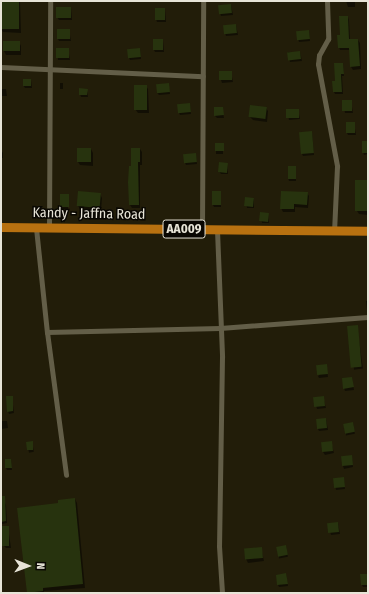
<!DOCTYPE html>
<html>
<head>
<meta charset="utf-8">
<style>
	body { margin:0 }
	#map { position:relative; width:369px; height:594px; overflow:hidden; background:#221d09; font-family:"Fira Sans Condensed",sans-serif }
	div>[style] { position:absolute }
	.shadow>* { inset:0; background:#0007; transform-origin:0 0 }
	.building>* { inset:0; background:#27330e; transform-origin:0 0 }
	.street>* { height:5px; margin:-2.5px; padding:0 2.5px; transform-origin:2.5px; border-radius:2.5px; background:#635e48 }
	.highway>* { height:9px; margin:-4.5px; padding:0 4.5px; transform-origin:4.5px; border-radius:4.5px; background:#b87110 }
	span { translate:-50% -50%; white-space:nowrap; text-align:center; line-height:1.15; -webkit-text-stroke:3px #090702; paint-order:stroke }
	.shield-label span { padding:1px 3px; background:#090702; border:1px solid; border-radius:3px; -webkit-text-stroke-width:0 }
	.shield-label { font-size:13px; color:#e7e4d7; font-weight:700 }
	.street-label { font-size:14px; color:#e7e4d7 }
	.frame { position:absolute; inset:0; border:2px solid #e7e4d7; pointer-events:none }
	.north { position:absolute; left:8px; top:546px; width:40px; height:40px; -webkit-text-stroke:3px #090702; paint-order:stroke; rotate:91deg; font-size:11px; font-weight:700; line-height:16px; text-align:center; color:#e7e4d7 }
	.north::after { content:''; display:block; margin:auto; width:14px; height:18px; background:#e7e4d7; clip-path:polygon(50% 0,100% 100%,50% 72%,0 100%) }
</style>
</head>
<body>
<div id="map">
	<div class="shadow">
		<div style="clip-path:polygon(1px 1px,20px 1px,21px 33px,3px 32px,1px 29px)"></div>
		<div style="clip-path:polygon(346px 1px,355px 1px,355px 7px,348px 7px)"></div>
		<div style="clip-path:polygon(231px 5px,233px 15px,221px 16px,220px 13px)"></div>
		<div style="clip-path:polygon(71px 8px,72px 20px,59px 20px,57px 17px)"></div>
		<div style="clip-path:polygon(165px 9px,166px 22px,157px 22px,156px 19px)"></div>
		<div style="clip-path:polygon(348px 17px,349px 20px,350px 40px,358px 40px,360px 43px,361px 69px,353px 70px,351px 67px,351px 50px,340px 50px,339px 47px)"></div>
		<div style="clip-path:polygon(236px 25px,238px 35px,226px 36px,225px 33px)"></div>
		<div style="clip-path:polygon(69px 30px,71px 41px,59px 41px,58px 39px)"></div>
		<div style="clip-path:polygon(309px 31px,310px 41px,299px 42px,298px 39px)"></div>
		<div style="clip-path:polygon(163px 40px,164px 52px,155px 52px,154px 50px)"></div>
		<div style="clip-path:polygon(4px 42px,19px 42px,21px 46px,21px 55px,6px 55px,4px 51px)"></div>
		<div style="clip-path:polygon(57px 49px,68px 49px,70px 60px,58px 60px)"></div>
		<div style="clip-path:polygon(140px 49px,141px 59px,130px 60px,129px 58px)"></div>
		<div style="clip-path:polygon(288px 52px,300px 52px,302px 61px,290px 62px)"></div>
		<div style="clip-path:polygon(343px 64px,344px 76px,342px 76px,343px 94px,335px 94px,334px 92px)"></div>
		<div style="clip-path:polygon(231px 72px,233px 82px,222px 83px,221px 80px)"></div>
		<div style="clip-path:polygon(31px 80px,32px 88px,25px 88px,23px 85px)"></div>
		<div style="left:60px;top:83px;width:3px;height:6px"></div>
		<div style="clip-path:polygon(168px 84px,170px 94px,159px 95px,157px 93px)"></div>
		<div style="clip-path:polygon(146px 86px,148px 89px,149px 113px,138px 113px,135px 109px)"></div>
		<div style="clip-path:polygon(1px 89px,6px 89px,7px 96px,1px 96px)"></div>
		<div style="clip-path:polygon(87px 90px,88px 97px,81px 97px,80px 94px)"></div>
		<div style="clip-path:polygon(343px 101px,351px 101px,353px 113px,345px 113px)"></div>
		<div style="clip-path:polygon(190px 105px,191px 114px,180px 115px,179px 113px)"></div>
		<div style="clip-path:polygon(222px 108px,224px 118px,217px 118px,215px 116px)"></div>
		<div style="clip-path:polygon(266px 108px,268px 111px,267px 122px,253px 120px,250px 117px)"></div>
		<div style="clip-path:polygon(287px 110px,298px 110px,300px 119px,289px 120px)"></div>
		<div style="clip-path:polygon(354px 123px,356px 135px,348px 135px,347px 133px)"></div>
		<div style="clip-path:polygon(312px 132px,314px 155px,303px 156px,302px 154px)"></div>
		<div style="clip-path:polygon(368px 142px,368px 154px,364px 155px,363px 152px)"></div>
		<div style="left:216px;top:144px;width:7px;height:10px"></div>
		<div style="clip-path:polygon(91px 149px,93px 153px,93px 166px,80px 165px,78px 162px)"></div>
		<div style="clip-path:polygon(140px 149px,142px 152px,142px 165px,140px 165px,140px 208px,132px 208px,130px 205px,132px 167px)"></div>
		<div style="clip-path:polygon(1px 150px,3px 153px,3px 158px,1px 158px)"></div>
		<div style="clip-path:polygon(196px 155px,197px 164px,186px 165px,185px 163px)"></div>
		<div style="clip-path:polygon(227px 164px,228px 174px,221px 174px,219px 171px)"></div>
		<div style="clip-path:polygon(296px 167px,296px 181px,289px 181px,288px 178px)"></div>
		<div style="clip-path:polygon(368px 181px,368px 215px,359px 214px,357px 211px)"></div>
		<div style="clip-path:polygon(220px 192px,221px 207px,214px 207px,213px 205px)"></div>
		<div style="clip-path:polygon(307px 193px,309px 196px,308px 208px,295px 207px,295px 212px,283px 212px,281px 208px)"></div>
		<div style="clip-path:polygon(100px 194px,102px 198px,101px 211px,80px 209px,78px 206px)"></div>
		<div style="left:61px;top:195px;width:7px;height:14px"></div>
		<div style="clip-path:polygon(246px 198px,254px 199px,254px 208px,247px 208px)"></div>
		<div style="clip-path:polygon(261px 213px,268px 214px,269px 223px,262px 223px)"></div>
		<div style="clip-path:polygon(366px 301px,368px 301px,368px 311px,367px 310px)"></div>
		<div style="left:357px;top:326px;width:43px;height:9px;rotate:82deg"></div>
		<div style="clip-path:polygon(327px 368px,328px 377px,319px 378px,318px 376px)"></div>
		<div style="clip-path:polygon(352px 378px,354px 390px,345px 391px,344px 388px)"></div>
		<div style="clip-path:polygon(12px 397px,14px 413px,9px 414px,8px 411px)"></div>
		<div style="clip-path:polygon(323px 397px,326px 408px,317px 409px,314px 398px)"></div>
		<div style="clip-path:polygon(326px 419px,328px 430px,319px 431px,318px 429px)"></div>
		<div style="clip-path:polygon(1px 421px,7px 421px,8px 428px,1px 429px)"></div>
		<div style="left:353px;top:423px;width:11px;height:9px;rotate:80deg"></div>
		<div style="left:32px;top:442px;width:10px;height:5px;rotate:79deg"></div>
		<div style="clip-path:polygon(331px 442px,334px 453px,325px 455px,323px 452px)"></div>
		<div style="clip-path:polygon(352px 458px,353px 467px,344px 469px,343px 466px)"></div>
		<div style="clip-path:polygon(11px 460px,12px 470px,7px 470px,6px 468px)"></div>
		<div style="clip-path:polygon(334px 479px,344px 480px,345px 489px,336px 490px)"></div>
		<div style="left:367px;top:494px;width:1px;height:9px"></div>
		<div style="clip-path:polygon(75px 499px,77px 503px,85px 588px,44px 591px,44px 593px,28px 593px,59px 504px)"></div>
		<div style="clip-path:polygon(1px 503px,5px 503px,6px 505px,7px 523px,2px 524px,1px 521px)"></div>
		<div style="clip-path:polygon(338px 523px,340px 534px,331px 535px,328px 524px)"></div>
		<div style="clip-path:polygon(8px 527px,11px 548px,6px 548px,4px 546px)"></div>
		<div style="left:286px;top:546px;width:11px;height:9px;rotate:80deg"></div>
		<div style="clip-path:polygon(261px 548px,264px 561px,248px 563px,246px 559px)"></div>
		<div style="clip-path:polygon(286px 574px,288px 586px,279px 587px,278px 585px)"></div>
		<div style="clip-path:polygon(366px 575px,368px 587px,363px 587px,362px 585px)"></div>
	</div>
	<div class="building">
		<div style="left:1px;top:1px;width:18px;height:28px"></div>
		<div style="left:231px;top:4px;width:9px;height:13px;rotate:84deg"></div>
		<div style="left:56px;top:7px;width:15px;height:11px"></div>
		<div style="left:155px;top:8px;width:10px;height:12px"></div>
		<div style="clip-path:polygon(339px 16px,348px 16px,349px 39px,358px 39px,360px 66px,350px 67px,349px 48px,338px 48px,337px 35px,340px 35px)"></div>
		<div style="left:236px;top:24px;width:9px;height:13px;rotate:84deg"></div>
		<div style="left:57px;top:29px;width:13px;height:10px"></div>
		<div style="left:309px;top:30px;width:9px;height:13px;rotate:84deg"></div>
		<div style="left:153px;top:39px;width:10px;height:11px"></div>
		<div style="left:3px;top:41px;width:17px;height:10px"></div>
		<div style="left:56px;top:48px;width:13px;height:10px"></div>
		<div style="left:140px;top:48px;width:9px;height:13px;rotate:84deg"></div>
		<div style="left:300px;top:51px;width:8px;height:13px;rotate:83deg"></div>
		<div style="clip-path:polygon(334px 63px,343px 63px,344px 74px,341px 74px,342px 92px,333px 92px,332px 81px,335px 81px)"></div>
		<div style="left:232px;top:71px;width:9px;height:13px;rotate:90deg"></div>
		<div style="left:23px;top:79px;width:8px;height:7px"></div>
		<div style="left:169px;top:83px;width:9px;height:13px;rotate:84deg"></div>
		<div style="left:134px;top:85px;width:13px;height:25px"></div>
		<div style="clip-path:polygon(79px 88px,88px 89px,87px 95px,79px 95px)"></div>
		<div style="left:342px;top:100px;width:10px;height:11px"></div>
		<div style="left:190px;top:103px;width:9px;height:13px;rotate:84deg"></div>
		<div style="left:250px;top:105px;width:17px;height:12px;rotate:7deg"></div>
		<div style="clip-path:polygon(214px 107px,223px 107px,224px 115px,214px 116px)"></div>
		<div style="left:286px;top:109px;width:13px;height:9px"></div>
		<div style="left:346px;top:122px;width:9px;height:11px"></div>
		<div style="left:312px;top:131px;width:22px;height:13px;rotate:85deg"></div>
		<div style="left:362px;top:141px;width:6px;height:12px"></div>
		<div style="left:215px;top:143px;width:9px;height:8px"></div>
		<div style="left:77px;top:148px;width:14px;height:14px"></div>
		<div style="clip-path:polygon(131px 148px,140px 148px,140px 162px,138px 162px,139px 205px,129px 205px,128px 182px,129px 166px,131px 166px)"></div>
		<div style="left:196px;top:153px;width:9px;height:13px;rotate:84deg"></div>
		<div style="left:219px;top:162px;width:9px;height:10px;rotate:6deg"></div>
		<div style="left:288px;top:166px;width:8px;height:13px"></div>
		<div style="left:355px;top:180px;width:13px;height:31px"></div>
		<div style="left:78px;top:191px;width:23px;height:15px;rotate:5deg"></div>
		<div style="left:212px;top:191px;width:9px;height:14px"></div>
		<div style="clip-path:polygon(281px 191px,308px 192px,307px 205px,294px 204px,294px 209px,280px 209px)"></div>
		<div style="left:60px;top:194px;width:9px;height:13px"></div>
		<div style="left:245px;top:197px;width:9px;height:9px;rotate:6deg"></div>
		<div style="left:260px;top:212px;width:9px;height:9px;rotate:6deg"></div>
		<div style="left:358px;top:325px;width:42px;height:11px;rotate:85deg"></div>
		<div style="left:327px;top:364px;width:10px;height:11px;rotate:84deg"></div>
		<div style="clip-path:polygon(352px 377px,354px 387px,343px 389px,342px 378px)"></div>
		<div style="clip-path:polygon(6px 396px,13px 396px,13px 411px,7px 412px)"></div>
		<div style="left:324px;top:396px;width:10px;height:11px;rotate:84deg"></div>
		<div style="left:326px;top:418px;width:10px;height:10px;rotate:84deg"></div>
		<div style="left:353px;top:422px;width:10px;height:10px;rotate:79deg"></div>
		<div style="clip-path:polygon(33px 441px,33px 450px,27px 450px,26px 442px)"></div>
		<div style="left:332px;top:441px;width:10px;height:11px;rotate:84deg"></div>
		<div style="left:352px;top:455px;width:10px;height:11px;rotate:84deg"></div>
		<div style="clip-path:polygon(5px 459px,11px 459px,12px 468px,5px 468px)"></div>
		<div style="left:344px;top:477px;width:10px;height:11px;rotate:84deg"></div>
		<div style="clip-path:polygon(1px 496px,5px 496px,6px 521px,1px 522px)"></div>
		<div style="clip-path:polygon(75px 498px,83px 584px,43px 588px,43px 591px,27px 593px,17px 508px,58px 503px,58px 500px)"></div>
		<div style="left:338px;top:522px;width:10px;height:11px;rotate:84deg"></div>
		<div style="left:2px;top:526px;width:7px;height:20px"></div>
		<div style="left:286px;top:545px;width:10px;height:10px;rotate:79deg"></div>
		<div style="left:262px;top:547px;width:11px;height:18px;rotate:85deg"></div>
		<div style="clip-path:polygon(286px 573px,288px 584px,277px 585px,276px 575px)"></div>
		<div style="clip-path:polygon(360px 574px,367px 574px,367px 585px,361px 585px)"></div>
	</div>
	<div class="street">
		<div style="left:327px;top:1px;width:38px;rotate:88deg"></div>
		<div style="left:328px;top:39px;width:18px;rotate:119deg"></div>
		<div style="left:319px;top:55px;width:9px;rotate:96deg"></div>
		<div style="left:318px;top:64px;width:104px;rotate:79.4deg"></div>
		<div style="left:337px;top:166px;width:65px;rotate:92.6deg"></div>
		<div style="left:1px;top:67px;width:202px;rotate:2.6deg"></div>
		<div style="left:36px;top:228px;width:105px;rotate:84deg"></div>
		<div style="left:47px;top:332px;width:144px;rotate:82.4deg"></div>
		<div style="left:49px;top:228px;width:227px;rotate:-89.7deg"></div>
		<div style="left:202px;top:230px;width:229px;rotate:-89.7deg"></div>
		<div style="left:217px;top:230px;width:127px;rotate:87.7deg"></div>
		<div style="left:222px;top:357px;width:189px;rotate:90.9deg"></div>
		<div style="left:219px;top:546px;width:47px;rotate:86.3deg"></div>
		<div style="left:47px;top:332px;width:173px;rotate:-1.3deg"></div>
		<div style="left:220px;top:328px;width:148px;rotate:-4.3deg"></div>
	</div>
	<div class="highway">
		<div style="left:1px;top:227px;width:367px;rotate:0.6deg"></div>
	</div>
	<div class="shield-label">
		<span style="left:184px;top:229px">AA009</span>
	</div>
	<div class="street-label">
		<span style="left:89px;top:214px;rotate:1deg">Kandy - Jaffna Road</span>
	</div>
	<div class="frame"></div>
	<div class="north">N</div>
</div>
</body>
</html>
